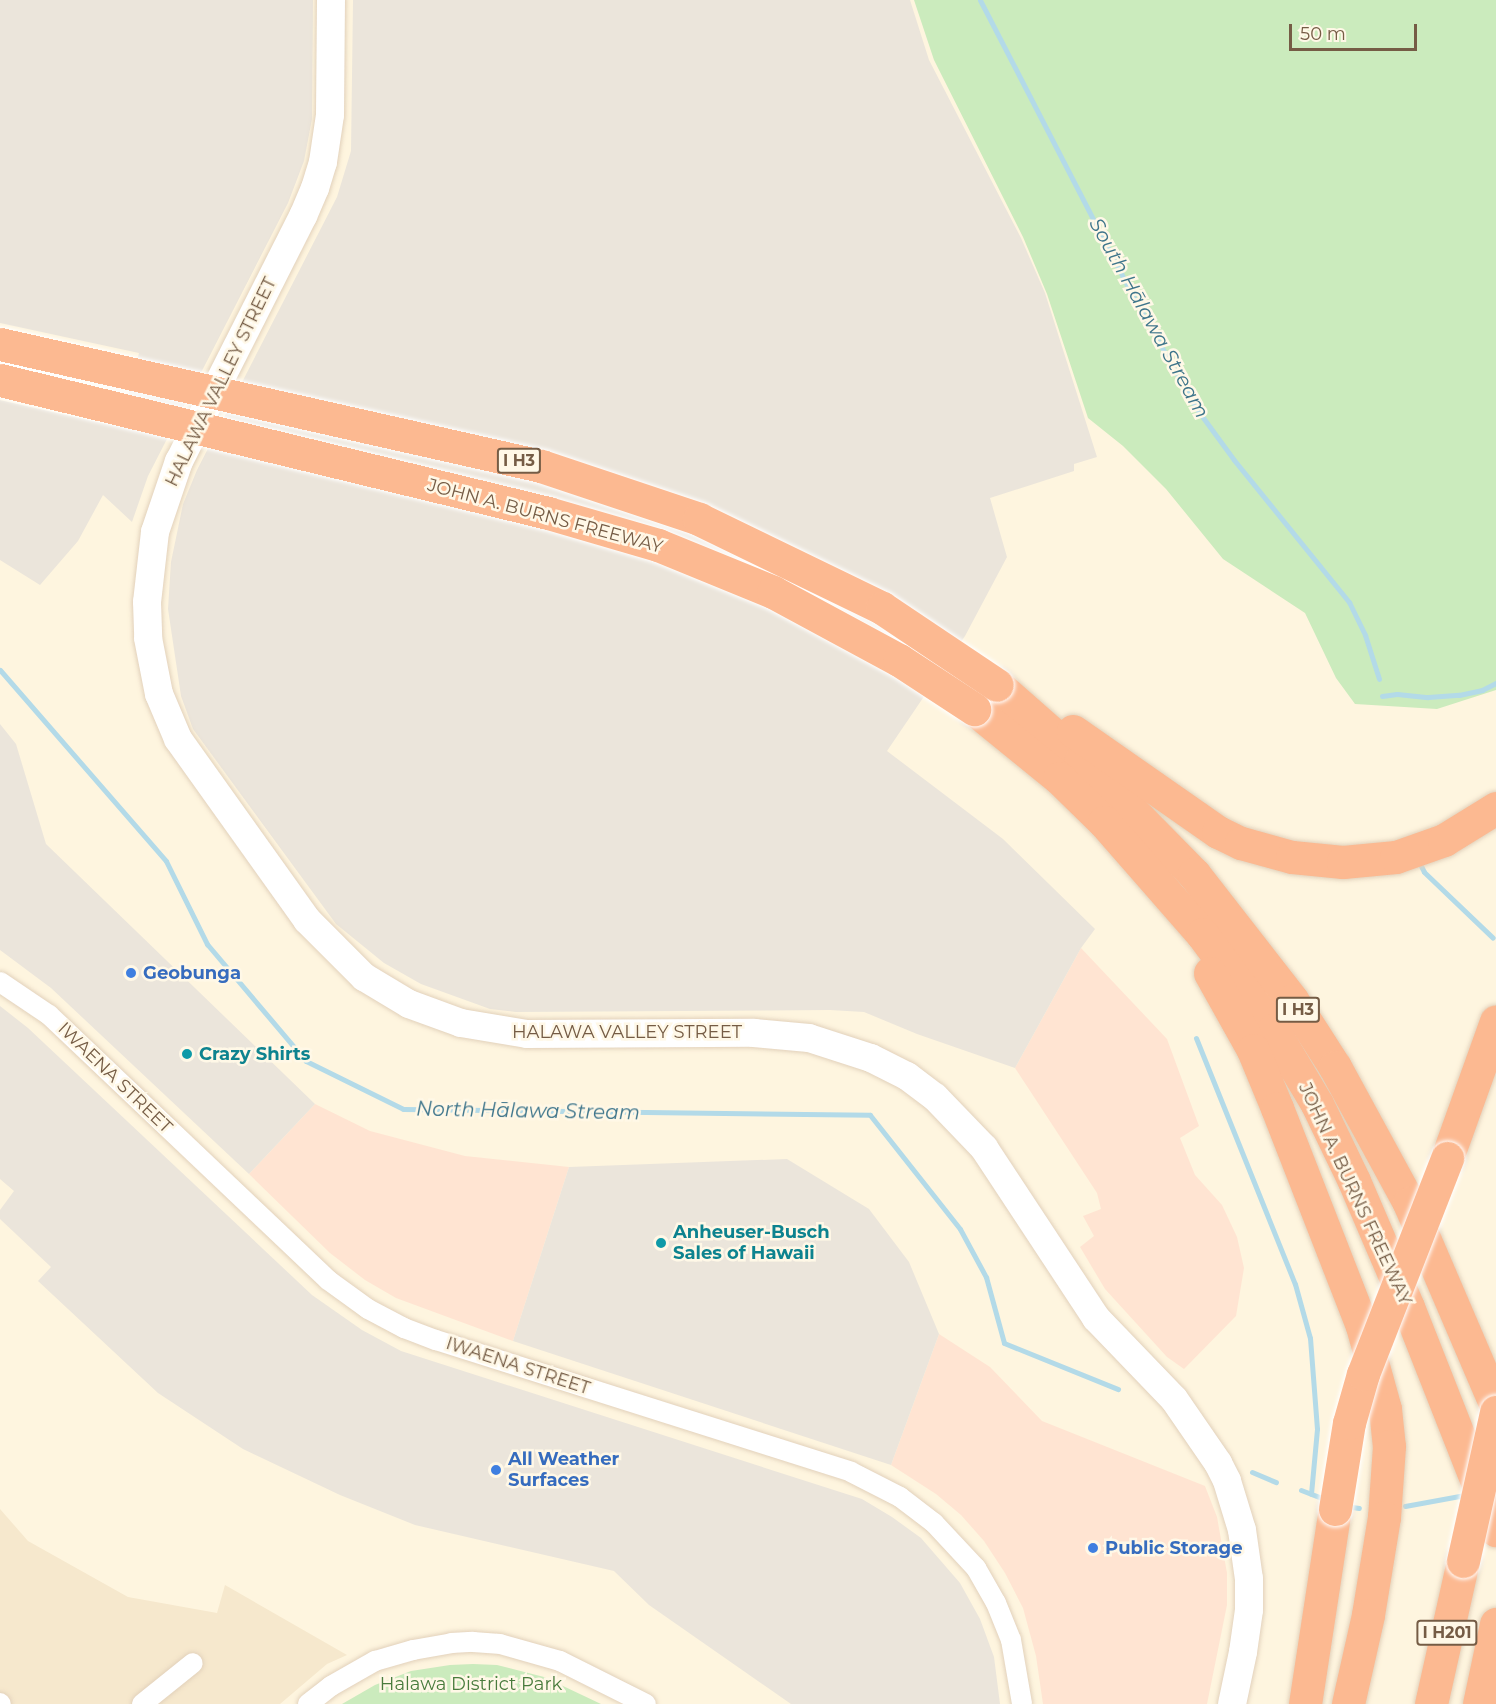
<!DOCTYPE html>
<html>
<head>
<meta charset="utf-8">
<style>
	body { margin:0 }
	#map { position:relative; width:1496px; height:1704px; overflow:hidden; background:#fef5df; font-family:Montserrat,sans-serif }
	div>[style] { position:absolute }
	.residential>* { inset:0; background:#f6e8cd }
	.commercial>* { inset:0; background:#ffe4d2 }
	.industrial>* { inset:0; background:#ebe5db }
	.green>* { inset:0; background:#cbebbd }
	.stream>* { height:5px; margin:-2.5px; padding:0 2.5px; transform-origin:2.5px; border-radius:2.5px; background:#b3dae8 }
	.roads { filter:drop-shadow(0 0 2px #e2d1bb) drop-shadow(0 0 2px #e2d1bb) }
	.street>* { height:20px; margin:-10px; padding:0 10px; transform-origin:10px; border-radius:10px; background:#fff }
	.secondary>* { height:28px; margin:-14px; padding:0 14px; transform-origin:14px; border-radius:14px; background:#fff }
	.highway>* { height:33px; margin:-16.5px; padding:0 16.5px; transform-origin:16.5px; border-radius:16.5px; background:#fcb991 }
	.bridges { filter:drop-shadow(0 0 2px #fff) drop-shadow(0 0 2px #fff) }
	.highway-bridge>* { height:33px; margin:-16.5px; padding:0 16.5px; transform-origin:16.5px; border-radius:16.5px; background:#fcb991 }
	.dots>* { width:16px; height:16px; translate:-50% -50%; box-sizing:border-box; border:3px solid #fff8e7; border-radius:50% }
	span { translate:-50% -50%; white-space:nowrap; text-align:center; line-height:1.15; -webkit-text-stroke:5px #fff8e7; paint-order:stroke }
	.shield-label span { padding:2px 4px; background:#fff8e7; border:2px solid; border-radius:4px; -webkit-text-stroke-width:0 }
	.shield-label { font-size:16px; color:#755c45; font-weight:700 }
	.street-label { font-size:18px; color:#755c45 }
	.shop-label { font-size:18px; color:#366cbe; font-weight:700 }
	.left { translate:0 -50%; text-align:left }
	.culture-label { font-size:18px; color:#0d838f; font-weight:700 }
	.park-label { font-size:18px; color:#497c3d }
	.water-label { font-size:20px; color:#3e758b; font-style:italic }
	.scale { position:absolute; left:1289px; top:24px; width:128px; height:27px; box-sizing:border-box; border:3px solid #755c45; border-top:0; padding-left:8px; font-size:18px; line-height:21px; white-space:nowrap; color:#755c45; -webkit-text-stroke:4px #fff8e7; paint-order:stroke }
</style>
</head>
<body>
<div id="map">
	<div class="residential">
		<div style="clip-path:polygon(0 1509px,28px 1541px,128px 1597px,217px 1613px,225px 1585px,347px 1655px,327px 1664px,280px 1704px,0 1704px)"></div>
	</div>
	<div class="commercial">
		<div style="clip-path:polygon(1081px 948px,1167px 1039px,1199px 1126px,1180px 1138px,1195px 1175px,1222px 1205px,1237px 1237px,1244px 1268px,1236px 1316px,1184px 1369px,1167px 1357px,1105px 1289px,1080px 1247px,1094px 1236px,1083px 1216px,1101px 1209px,1097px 1193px,1015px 1068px)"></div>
		<div style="clip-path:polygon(315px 1104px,370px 1131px,465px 1156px,569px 1167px,513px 1341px,396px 1298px,365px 1280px,330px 1253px,249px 1174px)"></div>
		<div style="clip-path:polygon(939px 1334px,990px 1367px,1042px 1421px,1205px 1486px,1217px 1517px,1227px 1573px,1227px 1605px,1207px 1704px,1043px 1704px,1036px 1656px,1023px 1608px,1005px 1573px,984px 1541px,961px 1515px,936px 1494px,891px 1465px)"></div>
	</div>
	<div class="industrial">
		<div style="clip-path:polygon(0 0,313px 0,312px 119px,304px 161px,288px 203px,148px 476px,132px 522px,103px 495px,78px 541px,40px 585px,0 560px,0 400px,120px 427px,139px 353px,0 323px)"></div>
		<div style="clip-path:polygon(353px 0,910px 0,929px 60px,1021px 238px,1045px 293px,1097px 457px,1074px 464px,1074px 471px,990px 498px,1007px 557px,965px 636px,887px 751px,1003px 839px,1095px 929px,1081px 948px,1015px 1068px,917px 1034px,864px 1012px,830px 1010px,516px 1012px,490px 1009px,421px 984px,384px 963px,336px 924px,193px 729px,181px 696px,168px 609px,171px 562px,183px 504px,197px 470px,337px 197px,351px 151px)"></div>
		<div style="clip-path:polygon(0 724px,16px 744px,46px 844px,315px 1104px,249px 1174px,51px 988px,0 950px)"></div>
		<div style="clip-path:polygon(0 1006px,28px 1028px,312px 1295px,362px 1330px,401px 1351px,862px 1499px,892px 1517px,921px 1538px,960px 1583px,980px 1619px,994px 1657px,1000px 1704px,791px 1704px,649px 1605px,614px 1571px,415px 1525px,340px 1495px,243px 1449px,158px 1393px,38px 1281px,51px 1267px,0 1219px,0 1210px,14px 1191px,0 1179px)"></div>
		<div style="clip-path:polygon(787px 1159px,869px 1209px,909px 1262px,939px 1334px,891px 1465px,513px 1341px,569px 1167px)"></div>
	</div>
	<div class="green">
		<div style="clip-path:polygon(914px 0,1496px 0,1496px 690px,1437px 709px,1355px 704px,1336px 678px,1305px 613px,1223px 559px,1166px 489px,1123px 446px,1088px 418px,1047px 294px,1023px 237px,934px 60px)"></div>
		<div style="clip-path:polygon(473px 1664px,497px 1665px,544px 1677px,601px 1704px,342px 1704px,375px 1685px,411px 1671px,450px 1665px)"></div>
	</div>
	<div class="stream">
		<div style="left:980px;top:0;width:327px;rotate:62.7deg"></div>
		<div style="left:1130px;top:291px;width:134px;rotate:60.6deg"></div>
		<div style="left:1196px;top:408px;width:64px;rotate:53.8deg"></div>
		<div style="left:1234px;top:460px;width:183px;rotate:51deg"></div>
		<div style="left:1349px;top:602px;width:37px;rotate:64deg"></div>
		<div style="left:1365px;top:635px;width:46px;rotate:72.3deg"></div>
		<div style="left:0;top:670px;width:253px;rotate:49deg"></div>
		<div style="left:166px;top:861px;width:93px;rotate:63.7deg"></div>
		<div style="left:207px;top:944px;width:153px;rotate:49.8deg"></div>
		<div style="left:306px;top:1061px;width:108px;rotate:26.3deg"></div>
		<div style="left:403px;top:1109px;width:467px;rotate:0.7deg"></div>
		<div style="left:870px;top:1115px;width:145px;rotate:51.7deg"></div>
		<div style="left:960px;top:1229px;width:55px;rotate:61.6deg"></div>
		<div style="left:986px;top:1277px;width:68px;rotate:74.7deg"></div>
		<div style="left:1004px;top:1343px;width:123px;rotate:22deg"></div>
		<div style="left:1382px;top:696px;width:15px;rotate:-8deg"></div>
		<div style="left:1397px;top:694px;width:31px;rotate:6deg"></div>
		<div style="left:1428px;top:697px;width:31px;rotate:-4deg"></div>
		<div style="left:1459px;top:695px;width:24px;rotate:-12deg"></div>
		<div style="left:1482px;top:690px;width:16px;rotate:-27deg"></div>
		<div style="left:1418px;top:860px;width:13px;rotate:63deg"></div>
		<div style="left:1424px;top:872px;width:95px;rotate:43.7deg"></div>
		<div style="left:1196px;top:1038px;width:265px;rotate:68.1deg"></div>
		<div style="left:1295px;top:1284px;width:56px;rotate:74.5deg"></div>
		<div style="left:1310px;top:1338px;width:91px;rotate:85.6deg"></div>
		<div style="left:1317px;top:1429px;width:65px;rotate:95.3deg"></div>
		<div style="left:1252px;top:1472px;width:26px;rotate:23deg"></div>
		<div style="left:1301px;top:1490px;width:26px;rotate:21deg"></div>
		<div style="left:1345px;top:1506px;width:14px;rotate:8deg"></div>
		<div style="left:1405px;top:1506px;width:61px;rotate:-10.4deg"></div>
	</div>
	<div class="roads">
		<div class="street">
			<div style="left:0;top:982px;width:59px;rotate:34deg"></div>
			<div style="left:49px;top:1015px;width:385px;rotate:43.5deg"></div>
			<div style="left:328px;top:1280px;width:49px;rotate:35.9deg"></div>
			<div style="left:368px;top:1309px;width:41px;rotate:27.8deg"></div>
			<div style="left:404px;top:1328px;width:34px;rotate:21deg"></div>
			<div style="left:436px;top:1340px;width:435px;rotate:17.6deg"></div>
			<div style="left:851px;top:1472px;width:55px;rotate:27deg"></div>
			<div style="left:900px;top:1497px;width:43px;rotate:37.4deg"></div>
			<div style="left:934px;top:1523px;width:62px;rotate:47deg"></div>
			<div style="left:976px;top:1568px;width:40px;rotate:60.3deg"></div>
			<div style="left:996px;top:1603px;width:40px;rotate:68deg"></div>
			<div style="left:1011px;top:1640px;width:65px;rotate:80.2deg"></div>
			<div style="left:0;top:1703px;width:1px;rotate:45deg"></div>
			<div style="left:142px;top:1704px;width:65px;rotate:-38.8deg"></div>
			<div style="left:308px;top:1704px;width:29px;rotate:-38deg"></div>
			<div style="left:331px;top:1686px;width:51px;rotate:-29.6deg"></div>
			<div style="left:375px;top:1661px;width:40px;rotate:-16deg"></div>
			<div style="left:413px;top:1650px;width:39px;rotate:-10deg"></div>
			<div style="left:451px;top:1643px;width:22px;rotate:-3deg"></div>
			<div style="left:473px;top:1642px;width:27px;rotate:4deg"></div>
			<div style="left:500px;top:1644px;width:62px;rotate:15.8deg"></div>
			<div style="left:560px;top:1661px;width:96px;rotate:26.6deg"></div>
		</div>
		<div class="secondary">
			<div style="left:331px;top:0;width:115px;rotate:90.5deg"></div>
			<div style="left:330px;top:115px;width:48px;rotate:98.5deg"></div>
			<div style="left:323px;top:162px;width:27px;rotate:107deg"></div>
			<div style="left:315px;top:188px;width:30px;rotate:113deg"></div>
			<div style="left:303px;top:216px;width:275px;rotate:116.8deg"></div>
			<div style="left:179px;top:461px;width:75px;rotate:108.7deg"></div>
			<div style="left:155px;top:532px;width:70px;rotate:96.5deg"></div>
			<div style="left:147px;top:602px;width:36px;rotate:88deg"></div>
			<div style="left:148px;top:638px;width:57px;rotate:78.9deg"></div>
			<div style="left:159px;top:694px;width:49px;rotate:67.1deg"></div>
			<div style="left:178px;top:739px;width:222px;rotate:54.5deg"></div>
			<div style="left:307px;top:920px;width:81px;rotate:45deg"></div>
			<div style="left:364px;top:977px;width:52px;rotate:31deg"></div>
			<div style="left:409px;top:1004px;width:55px;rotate:20.1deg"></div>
			<div style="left:461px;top:1023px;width:67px;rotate:9.5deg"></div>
			<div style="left:527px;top:1034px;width:227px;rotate:-0.3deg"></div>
			<div style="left:754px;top:1033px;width:55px;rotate:5.2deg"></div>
			<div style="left:809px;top:1038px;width:65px;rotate:17.9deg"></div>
			<div style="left:871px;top:1058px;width:40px;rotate:26.6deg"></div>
			<div style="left:907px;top:1076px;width:35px;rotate:37deg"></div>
			<div style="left:935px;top:1097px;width:71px;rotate:46.1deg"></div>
			<div style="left:984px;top:1148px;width:204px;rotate:56.6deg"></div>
			<div style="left:1096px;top:1318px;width:112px;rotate:46.1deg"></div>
			<div style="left:1174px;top:1399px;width:78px;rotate:55.5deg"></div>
			<div style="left:1218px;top:1463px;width:20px;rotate:63deg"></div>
			<div style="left:1227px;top:1481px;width:51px;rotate:73deg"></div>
			<div style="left:1242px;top:1530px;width:49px;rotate:81.9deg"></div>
			<div style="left:1249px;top:1579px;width:31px;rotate:90deg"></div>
			<div style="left:1249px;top:1610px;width:42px;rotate:98.1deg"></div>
			<div style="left:1243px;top:1652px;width:53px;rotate:101.9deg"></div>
		</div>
		<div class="highway">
			<div style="left:997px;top:685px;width:112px;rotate:41.4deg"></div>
			<div style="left:1081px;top:759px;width:161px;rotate:45.5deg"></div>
			<div style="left:1194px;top:874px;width:160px;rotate:52.1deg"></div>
			<div style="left:1292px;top:1000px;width:80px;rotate:57.3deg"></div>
			<div style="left:1335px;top:1067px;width:155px;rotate:61.4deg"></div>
			<div style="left:1409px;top:1203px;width:221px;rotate:66.8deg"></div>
			<div style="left:974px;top:709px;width:109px;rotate:39.1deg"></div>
			<div style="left:1059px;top:778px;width:63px;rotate:44.4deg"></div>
			<div style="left:1104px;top:822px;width:149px;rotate:48.8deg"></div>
			<div style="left:1202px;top:934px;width:119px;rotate:53.5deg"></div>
			<div style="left:1273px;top:1030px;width:86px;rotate:59.3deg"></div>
			<div style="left:1317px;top:1104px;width:85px;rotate:64.3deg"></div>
			<div style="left:1354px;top:1181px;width:137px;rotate:66.8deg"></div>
			<div style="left:1408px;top:1307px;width:240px;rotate:68.5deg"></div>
			<div style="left:1073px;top:731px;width:177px;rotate:34.9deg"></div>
			<div style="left:1218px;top:832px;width:25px;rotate:26deg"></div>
			<div style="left:1241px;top:843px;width:53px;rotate:15.4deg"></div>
			<div style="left:1292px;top:857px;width:51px;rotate:5.6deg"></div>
			<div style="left:1343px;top:862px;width:53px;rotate:-5.4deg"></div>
			<div style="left:1396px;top:857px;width:51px;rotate:-19.5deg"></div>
			<div style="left:1444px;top:840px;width:61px;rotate:-31.6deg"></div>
			<div style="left:1210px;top:973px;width:88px;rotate:60.8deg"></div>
			<div style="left:1253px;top:1050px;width:63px;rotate:67.5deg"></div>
			<div style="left:1277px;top:1108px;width:234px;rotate:68.7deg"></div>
			<div style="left:1362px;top:1326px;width:86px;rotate:74.5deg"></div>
			<div style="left:1385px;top:1409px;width:37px;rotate:84deg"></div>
			<div style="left:1389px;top:1446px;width:71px;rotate:94deg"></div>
			<div style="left:1384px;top:1517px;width:99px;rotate:99.3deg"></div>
			<div style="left:1368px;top:1615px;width:91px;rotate:102.7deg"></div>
			<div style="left:1447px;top:1158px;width:145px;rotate:-70.3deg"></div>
			<div style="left:1305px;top:1704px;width:197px;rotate:-81.3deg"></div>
			<div style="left:1431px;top:1704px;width:147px;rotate:-77.4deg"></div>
			<div style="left:1479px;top:1704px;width:82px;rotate:-78deg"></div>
		</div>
	</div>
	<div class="bridges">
		<div class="highway-bridge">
			<div style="left:0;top:344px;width:555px;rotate:12.71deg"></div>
			<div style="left:541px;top:466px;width:167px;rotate:18.5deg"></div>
			<div style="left:699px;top:519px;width:203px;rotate:25.9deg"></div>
			<div style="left:882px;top:608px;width:138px;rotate:33.8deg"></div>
			<div style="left:0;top:380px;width:564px;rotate:13.64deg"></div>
			<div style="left:548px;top:513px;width:115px;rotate:16.2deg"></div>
			<div style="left:658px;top:545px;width:124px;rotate:22.2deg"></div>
			<div style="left:773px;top:592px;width:143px;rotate:28.4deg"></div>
			<div style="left:899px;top:660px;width:90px;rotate:33.2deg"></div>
			<div style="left:1335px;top:1509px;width:87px;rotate:-80.8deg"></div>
			<div style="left:1349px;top:1423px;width:51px;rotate:-74.1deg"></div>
			<div style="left:1363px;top:1374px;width:232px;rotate:-68.7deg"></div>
			<div style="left:1463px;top:1561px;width:153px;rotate:-77.5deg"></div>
		</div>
	</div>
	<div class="dots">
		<div style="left:131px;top:973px;background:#3f7fe0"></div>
		<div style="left:187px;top:1054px;background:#0f9aa8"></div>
		<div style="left:661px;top:1243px;background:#0f9aa8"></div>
		<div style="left:496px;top:1470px;background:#3f7fe0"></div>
		<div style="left:1093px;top:1548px;background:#3f7fe0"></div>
	</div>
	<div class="shield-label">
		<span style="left:519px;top:461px">I H3</span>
		<span style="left:1298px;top:1010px">I H3</span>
		<span style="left:1447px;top:1633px">I H201</span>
	</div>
	<div class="street-label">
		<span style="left:221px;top:382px;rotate:-64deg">HALAWA VALLEY STREET</span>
		<span style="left:545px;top:516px;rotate:15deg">JOHN A. BURNS FREEWAY</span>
		<span style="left:627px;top:1032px">HALAWA VALLEY STREET</span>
		<span style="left:115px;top:1078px;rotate:44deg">IWAENA STREET</span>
		<span style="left:1355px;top:1194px;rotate:65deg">JOHN A. BURNS FREEWAY</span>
		<span style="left:518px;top:1366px;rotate:18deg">IWAENA STREET</span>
	</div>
	<div class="shop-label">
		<span class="left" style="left:143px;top:973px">Geobunga</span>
		<span class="left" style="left:508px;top:1470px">All Weather<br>Surfaces</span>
		<span class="left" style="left:1105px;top:1548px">Public Storage</span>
	</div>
	<div class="culture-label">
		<span class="left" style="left:199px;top:1054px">Crazy Shirts</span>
		<span class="left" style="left:673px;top:1243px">Anheuser-Busch<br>Sales of Hawaii</span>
	</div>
	<div class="park-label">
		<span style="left:471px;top:1684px">Halawa District Park</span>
	</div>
	<div class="water-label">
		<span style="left:1149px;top:318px;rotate:61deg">South Hālawa Stream</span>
		<span style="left:528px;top:1111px;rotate:1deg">North Hālawa Stream</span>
	</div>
	<div class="scale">50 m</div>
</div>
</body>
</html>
